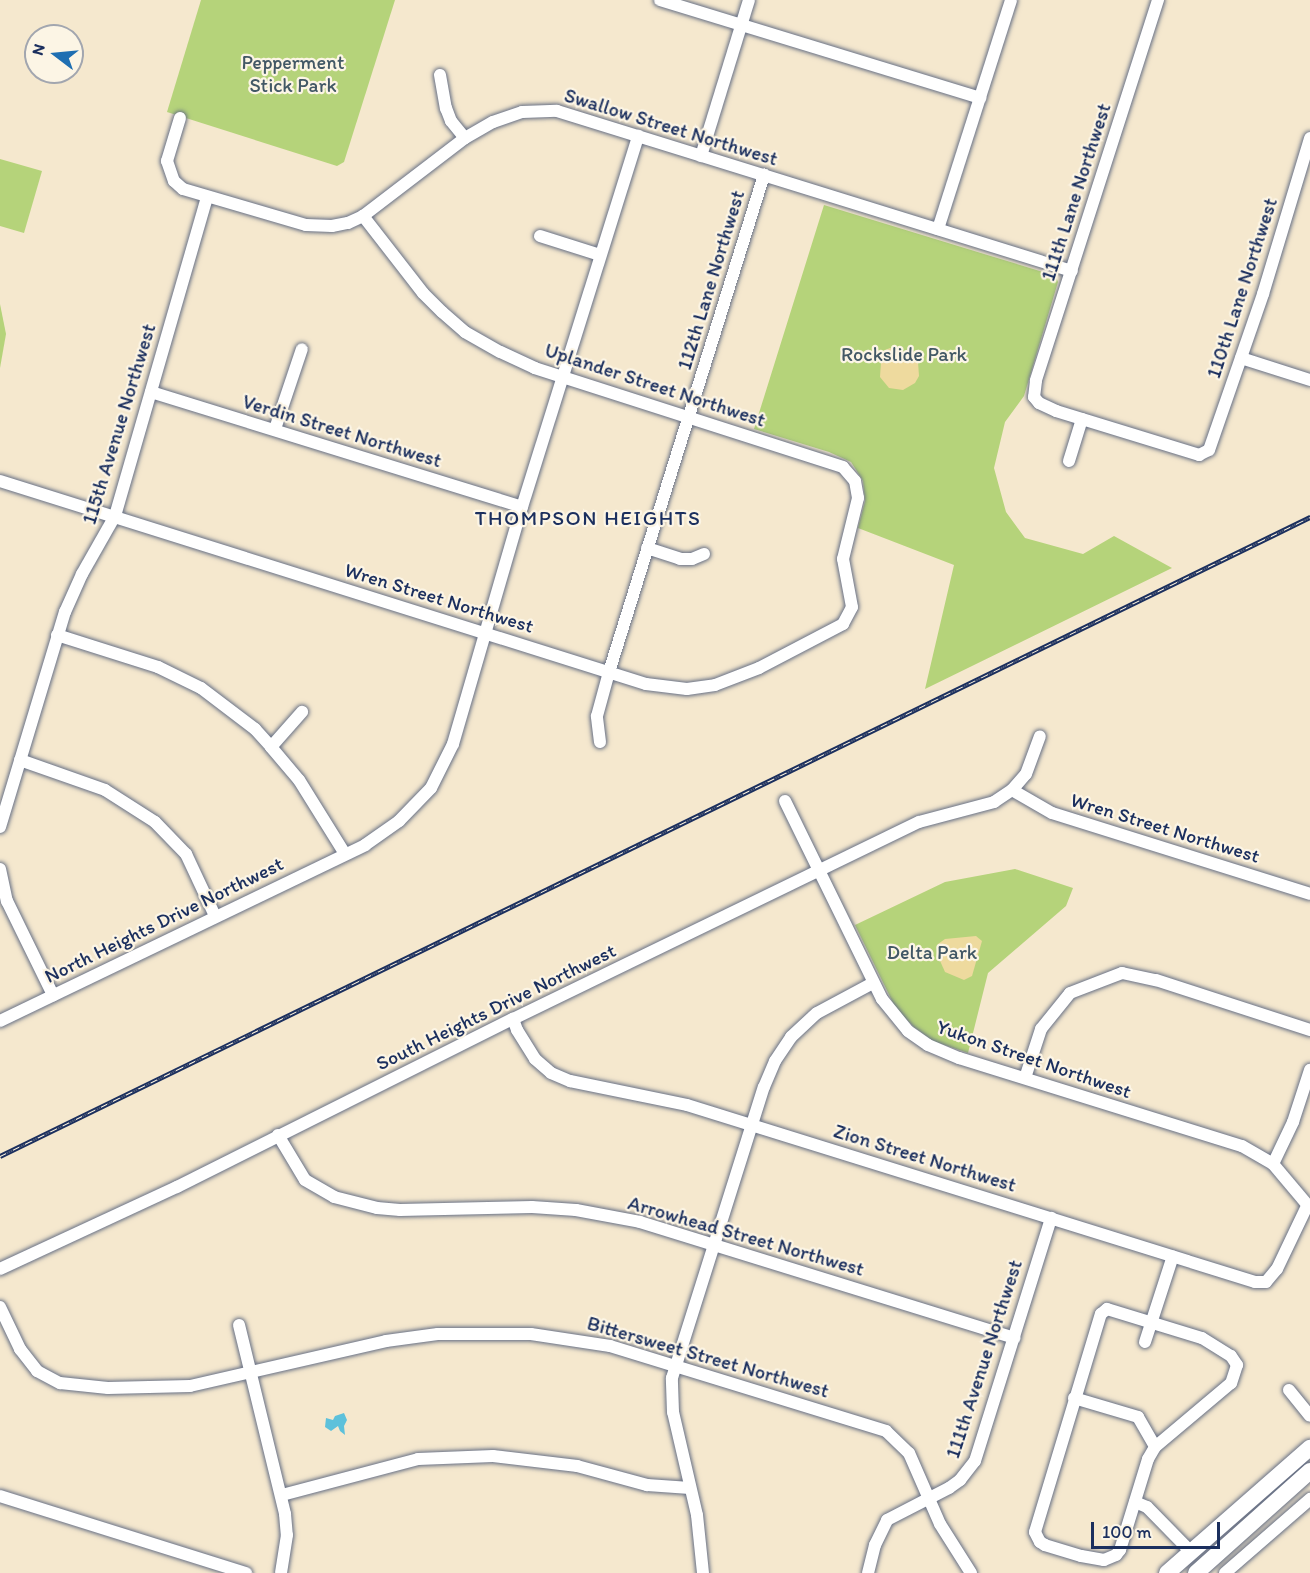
<!DOCTYPE html>
<html>
<head>
<meta charset="utf-8">
<style>
	body { margin:0 }
	#map { position:relative; width:1310px; height:1573px; overflow:hidden; background:#f5e8ce; font-family:Itim,sans-serif }
	div>[style] { position:absolute }
	.green>* { inset:0; background:#b5d37a }
	.sand>* { inset:0; background:#eeda9e }
	.water>* { inset:0; background:#5dc1db }
	.roads { filter:drop-shadow(0 0 2px #677085) drop-shadow(0 0 2px #677085) }
	.minor>* { height:12px; margin:-6px; padding:0 6px; transform-origin:6px; border-radius:6px; background:#fff }
	.major>* { height:16px; margin:-8px; padding:0 8px; transform-origin:8px; border-radius:8px; background:#fff }
	.rail>* { height:4.5px; margin-top:-2.25px; transform-origin:0; background:repeating-linear-gradient(90deg,#fcf5e5 0 7px,#1b2f5e 0 14px); box-sizing:border-box; border-block:2px solid #1b2f5e }
	span { translate:-50% -50%; white-space:nowrap; text-align:center; line-height:1.15; -webkit-text-stroke:4.5px #fcf5e5; paint-order:stroke }
	.park-label { font-size:20px; color:#425865 }
	.street-label { font-size:20px; color:#1b2f5e }
	.neighbourhood-label { font-size:21px; color:#1b2f5e; letter-spacing:1.5px }
	.north { position:absolute; left:24px; top:24px; width:60px; height:60px; box-sizing:border-box; background:#fcf5e5; border:2px solid #a2a6af; border-radius:50%; rotate:286deg; font-size:16px; font-weight:700; line-height:24px; text-align:center; color:#1b2f5e }
	.north::after { content:''; display:block; margin:auto; width:21px; height:27px; background:#1f6fb2; clip-path:polygon(50% 0,100% 100%,50% 72%,0 100%) }
	.scale { position:absolute; left:1091px; top:1522px; width:129px; height:27px; box-sizing:border-box; border:3px solid #1b2f5e; border-top:0; padding-left:8px; font-size:18px; line-height:21px; white-space:nowrap; color:#1b2f5e; -webkit-text-stroke:4px #fcf5e5; paint-order:stroke }
</style>
</head>
<body>
<div id="map">
	<div class="green">
		<div style="clip-path:polygon(201px 0,395px 0,344px 162px,337px 166px,167px 112px)"></div>
		<div style="clip-path:polygon(0 159px,42px 171px,24px 233px,0 226px)"></div>
		<div style="clip-path:polygon(824px 205px,1056px 276px,1058px 282px,1024px 396px,1005px 422px,994px 468px,1006px 512px,1025px 538px,1083px 554px,1114px 536px,1172px 568px,925px 689px,954px 565px,858px 528px,865px 501px,863px 481px,851px 462px,829px 452px,754px 429px)"></div>
		<div style="clip-path:polygon(0 304px,6px 334px,0 368px)"></div>
		<div style="clip-path:polygon(1015px 869px,1073px 888px,1066px 906px,988px 973px,968px 1053px,933px 1041px,914px 1027px,896px 1009px,855px 925px,945px 882px)"></div>
	</div>
	<div class="sand">
		<div style="clip-path:polygon(890px 348px,911px 354px,918px 362px,919px 376px,915px 383px,903px 390px,889px 388px,880px 377px,881px 362px,885px 350px)"></div>
		<div style="clip-path:polygon(976px 936px,982px 941px,972px 976px,964px 980px,945px 972px,937px 954px,938px 944px,945px 939px)"></div>
	</div>
	<div class="water">
		<div style="clip-path:polygon(344px 1413px,347px 1420px,344px 1426px,345px 1435px,340px 1431px,338px 1426px,331px 1431px,325px 1427px,326px 1418px,333px 1420px,335px 1416px)"></div>
	</div>
	<div class="roads">
		<div class="minor">
			<div style="left:660px;top:0;width:335px;rotate:17deg"></div>
			<div style="left:1158px;top:0;width:400px;rotate:107.8deg"></div>
			<div style="left:1036px;top:381px;width:16px;rotate:97deg"></div>
			<div style="left:1034px;top:397px;width:8px;rotate:50deg"></div>
			<div style="left:1039px;top:403px;width:19px;rotate:25deg"></div>
			<div style="left:1056px;top:411px;width:150px;rotate:17.1deg"></div>
			<div style="left:1199px;top:455px;width:11px;rotate:-27deg"></div>
			<div style="left:1209px;top:450px;width:165px;rotate:-70.9deg"></div>
			<div style="left:1263px;top:294px;width:163px;rotate:-73.2deg"></div>
			<div style="left:440px;top:75px;width:34px;rotate:80deg"></div>
			<div style="left:446px;top:108px;width:14px;rotate:69deg"></div>
			<div style="left:451px;top:121px;width:22px;rotate:51deg"></div>
			<div style="left:180px;top:118px;width:45px;rotate:106.8deg"></div>
			<div style="left:167px;top:161px;width:21px;rotate:71deg"></div>
			<div style="left:174px;top:181px;width:12px;rotate:42deg"></div>
			<div style="left:183px;top:189px;width:128px;rotate:16.3deg"></div>
			<div style="left:306px;top:225px;width:26px;rotate:2deg"></div>
			<div style="left:332px;top:226px;width:16px;rotate:-11deg"></div>
			<div style="left:348px;top:223px;width:17px;rotate:-25deg"></div>
			<div style="left:363px;top:216px;width:128px;rotate:-37.4deg"></div>
			<div style="left:465px;top:138px;width:32px;rotate:-30deg"></div>
			<div style="left:493px;top:122px;width:31px;rotate:-19deg"></div>
			<div style="left:522px;top:112px;width:35px;rotate:-2deg"></div>
			<div style="left:557px;top:111px;width:539px;rotate:17.26deg"></div>
			<div style="left:701px;top:156px;width:163px;rotate:-72.9deg"></div>
			<div style="left:938px;top:229px;width:240px;rotate:-72.3deg"></div>
			<div style="left:540px;top:236px;width:63px;rotate:17.6deg"></div>
			<div style="left:1241px;top:358px;width:72px;rotate:17.7deg"></div>
			<div style="left:151px;top:392px;width:388px;rotate:17.2deg"></div>
			<div style="left:275px;top:429px;width:84px;rotate:-71.4deg"></div>
			<div style="left:1069px;top:461px;width:44px;rotate:-72.8deg"></div>
			<div style="left:0;top:481px;width:677px;rotate:17.44deg"></div>
			<div style="left:646px;top:684px;width:41px;rotate:7deg"></div>
			<div style="left:687px;top:689px;width:28px;rotate:-8deg"></div>
			<div style="left:715px;top:685px;width:47px;rotate:-21.1deg"></div>
			<div style="left:759px;top:668px;width:95px;rotate:-27.6deg"></div>
			<div style="left:843px;top:624px;width:19px;rotate:-62deg"></div>
			<div style="left:852px;top:607px;width:49px;rotate:-100.6deg"></div>
			<div style="left:843px;top:559px;width:63px;rotate:-76.2deg"></div>
			<div style="left:858px;top:498px;width:17px;rotate:-100deg"></div>
			<div style="left:855px;top:481px;width:18px;rotate:-131deg"></div>
			<div style="left:843px;top:467px;width:324px;rotate:-162.2deg"></div>
			<div style="left:535px;top:368px;width:38px;rotate:-155deg"></div>
			<div style="left:500px;top:352px;width:40px;rotate:-150.3deg"></div>
			<div style="left:465px;top:332px;width:30px;rotate:-139deg"></div>
			<div style="left:442px;top:312px;width:27px;rotate:-135deg"></div>
			<div style="left:423px;top:293px;width:98px;rotate:-127.9deg"></div>
			<div style="left:647px;top:548px;width:35px;rotate:18deg"></div>
			<div style="left:680px;top:559px;width:12px"></div>
			<div style="left:692px;top:559px;width:13px;rotate:-23deg"></div>
			<div style="left:57px;top:635px;width:106px;rotate:17.6deg"></div>
			<div style="left:158px;top:667px;width:48px;rotate:26deg"></div>
			<div style="left:201px;top:688px;width:68px;rotate:37.2deg"></div>
			<div style="left:255px;top:729px;width:24px;rotate:48deg"></div>
			<div style="left:271px;top:747px;width:43px;rotate:49.7deg"></div>
			<div style="left:299px;top:780px;width:87px;rotate:58.1deg"></div>
			<div style="left:600px;top:742px;width:26px;rotate:-97deg"></div>
			<div style="left:597px;top:716px;width:46px;rotate:-74.7deg"></div>
			<div style="left:609px;top:672px;width:521px;rotate:-72.68deg"></div>
			<div style="left:271px;top:747px;width:47px;rotate:-48.5deg"></div>
			<div style="left:20px;top:760px;width:90px;rotate:19.4deg"></div>
			<div style="left:105px;top:790px;width:59px;rotate:32.6deg"></div>
			<div style="left:155px;top:822px;width:45px;rotate:45.9deg"></div>
			<div style="left:186px;top:854px;width:68px;rotate:64.9deg"></div>
			<div style="left:1012px;top:790px;width:46px;rotate:29.9deg"></div>
			<div style="left:1052px;top:813px;width:270px;rotate:17.4deg"></div>
			<div style="left:785px;top:801px;width:220px;rotate:63.9deg"></div>
			<div style="left:882px;top:999px;width:41px;rotate:50.9deg"></div>
			<div style="left:908px;top:1031px;width:24px;rotate:35deg"></div>
			<div style="left:928px;top:1045px;width:34px;rotate:23deg"></div>
			<div style="left:959px;top:1058px;width:296px;rotate:17.3deg"></div>
			<div style="left:1242px;top:1146px;width:36px;rotate:30deg"></div>
			<div style="left:1273px;top:1164px;width:57px;rotate:49.9deg"></div>
			<div style="left:0;top:827px;width:225px;rotate:-73.2deg"></div>
			<div style="left:65px;top:612px;width:42px;rotate:-65.9deg"></div>
			<div style="left:82px;top:574px;width:67px;rotate:-60.4deg"></div>
			<div style="left:115px;top:516px;width:332px;rotate:-73.9deg"></div>
			<div style="left:0;top:869px;width:33px;rotate:78deg"></div>
			<div style="left:7px;top:901px;width:105px;rotate:63.9deg"></div>
			<div style="left:513px;top:1019px;width:12px;rotate:70deg"></div>
			<div style="left:517px;top:1030px;width:34px;rotate:58deg"></div>
			<div style="left:535px;top:1059px;width:21px;rotate:41deg"></div>
			<div style="left:551px;top:1073px;width:21px;rotate:23deg"></div>
			<div style="left:570px;top:1081px;width:119px;rotate:11.6deg"></div>
			<div style="left:687px;top:1105px;width:595px;rotate:17.31deg"></div>
			<div style="left:1255px;top:1282px;width:11px"></div>
			<div style="left:1266px;top:1282px;width:17px;rotate:-50deg"></div>
			<div style="left:1277px;top:1269px;width:70px;rotate:-64.5deg"></div>
			<div style="left:0;top:1021px;width:405px;rotate:-25.7deg"></div>
			<div style="left:365px;top:845px;width:42px;rotate:-35.2deg"></div>
			<div style="left:399px;top:821px;width:46px;rotate:-45.9deg"></div>
			<div style="left:431px;top:788px;width:49px;rotate:-63.4deg"></div>
			<div style="left:453px;top:744px;width:247px;rotate:-73.8deg"></div>
			<div style="left:522px;top:507px;width:389px;rotate:-72.6deg"></div>
			<div style="left:1025px;top:1078px;width:52px;rotate:-71.9deg"></div>
			<div style="left:1041px;top:1029px;width:46px;rotate:-51.1deg"></div>
			<div style="left:1070px;top:993px;width:56px;rotate:-21deg"></div>
			<div style="left:1122px;top:973px;width:35px;rotate:12deg"></div>
			<div style="left:1156px;top:980px;width:162px;rotate:18deg"></div>
			<div style="left:278px;top:1135px;width:52px;rotate:59deg"></div>
			<div style="left:305px;top:1180px;width:34px;rotate:30deg"></div>
			<div style="left:334px;top:1197px;width:44px;rotate:14.3deg"></div>
			<div style="left:377px;top:1208px;width:23px;rotate:5deg"></div>
			<div style="left:400px;top:1210px;width:132px;rotate:-1.3deg"></div>
			<div style="left:532px;top:1207px;width:44px;rotate:3.9deg"></div>
			<div style="left:576px;top:1210px;width:65px;rotate:10.6deg"></div>
			<div style="left:640px;top:1222px;width:392px;rotate:17.2deg"></div>
			<div style="left:1273px;top:1164px;width:47px;rotate:-64.5deg"></div>
			<div style="left:1293px;top:1122px;width:55px;rotate:-71.9deg"></div>
			<div style="left:0;top:1269px;width:195px;rotate:-24.9deg"></div>
			<div style="left:177px;top:1187px;width:376px;rotate:-26.6deg"></div>
			<div style="left:513px;top:1019px;width:451px;rotate:-25.9deg"></div>
			<div style="left:919px;top:822px;width:78px;rotate:-14.9deg"></div>
			<div style="left:994px;top:802px;width:22px;rotate:-34deg"></div>
			<div style="left:1012px;top:790px;width:21px;rotate:-49deg"></div>
			<div style="left:1026px;top:774px;width:40px;rotate:-69.8deg"></div>
			<div style="left:0;top:1307px;width:47px;rotate:64.5deg"></div>
			<div style="left:20px;top:1349px;width:28px;rotate:52deg"></div>
			<div style="left:37px;top:1371px;width:26px;rotate:28deg"></div>
			<div style="left:60px;top:1383px;width:48px;rotate:5.9deg"></div>
			<div style="left:108px;top:1388px;width:82px;rotate:-1.4deg"></div>
			<div style="left:190px;top:1386px;width:201px;rotate:-12.9deg"></div>
			<div style="left:386px;top:1341px;width:52px;rotate:-7.7deg"></div>
			<div style="left:438px;top:1334px;width:93px"></div>
			<div style="left:531px;top:1334px;width:80px;rotate:8.6deg"></div>
			<div style="left:610px;top:1346px;width:289px;rotate:17.1deg"></div>
			<div style="left:886px;top:1431px;width:32px;rotate:44deg"></div>
			<div style="left:909px;top:1453px;width:77px;rotate:66.4deg"></div>
			<div style="left:940px;top:1524px;width:58px;rotate:57.7deg"></div>
			<div style="left:1107px;top:1309px;width:99px;rotate:17deg"></div>
			<div style="left:1202px;top:1338px;width:34px;rotate:32deg"></div>
			<div style="left:1231px;top:1356px;width:11px;rotate:56deg"></div>
			<div style="left:1237px;top:1365px;width:19px;rotate:108deg"></div>
			<div style="left:1231px;top:1383px;width:99px;rotate:139.9deg"></div>
			<div style="left:1155px;top:1447px;width:14px;rotate:120deg"></div>
			<div style="left:1148px;top:1459px;width:95px;rotate:107.1deg"></div>
			<div style="left:1120px;top:1550px;width:6px;rotate:129deg"></div>
			<div style="left:1116px;top:1555px;width:13px;rotate:157deg"></div>
			<div style="left:1104px;top:1560px;width:23px;rotate:-170deg"></div>
			<div style="left:1081px;top:1556px;width:38px;rotate:-163deg"></div>
			<div style="left:1045px;top:1545px;width:6px;rotate:-149deg"></div>
			<div style="left:1040px;top:1542px;width:11px;rotate:-117deg"></div>
			<div style="left:1035px;top:1532px;width:228px;rotate:-73.2deg"></div>
			<div style="left:1101px;top:1314px;width:8px;rotate:-40deg"></div>
			<div style="left:239px;top:1325px;width:195px;rotate:76.3deg"></div>
			<div style="left:285px;top:1514px;width:21px;rotate:85deg"></div>
			<div style="left:287px;top:1535px;width:38px;rotate:99deg"></div>
			<div style="left:1145px;top:1342px;width:90px;rotate:-72deg"></div>
			<div style="left:1289px;top:1390px;width:33px;rotate:51deg"></div>
			<div style="left:1074px;top:1398px;width:67px;rotate:16.5deg"></div>
			<div style="left:1138px;top:1417px;width:34px;rotate:60deg"></div>
			<div style="left:282px;top:1495px;width:141px;rotate:-14.8deg"></div>
			<div style="left:418px;top:1459px;width:75px;rotate:-2.3deg"></div>
			<div style="left:493px;top:1456px;width:85px;rotate:6.8deg"></div>
			<div style="left:577px;top:1466px;width:73px;rotate:15.2deg"></div>
			<div style="left:647px;top:1485px;width:43px;rotate:4deg"></div>
			<div style="left:0;top:1496px;width:258px;rotate:17.4deg"></div>
			<div style="left:1135px;top:1502px;width:13px;rotate:23deg"></div>
			<div style="left:1147px;top:1507px;width:63px;rotate:45.6deg"></div>
			<div style="left:703px;top:1573px;width:58px;rotate:-95.9deg"></div>
			<div style="left:697px;top:1515px;width:106px;rotate:-103.1deg"></div>
			<div style="left:673px;top:1412px;width:34px;rotate:-92deg"></div>
			<div style="left:672px;top:1378px;width:305px;rotate:-72.5deg"></div>
			<div style="left:764px;top:1087px;width:28px;rotate:-67deg"></div>
			<div style="left:775px;top:1061px;width:29px;rotate:-56deg"></div>
			<div style="left:791px;top:1037px;width:35px;rotate:-43deg"></div>
			<div style="left:817px;top:1013px;width:64px;rotate:-28.2deg"></div>
			<div style="left:868px;top:1573px;width:29px;rotate:-76deg"></div>
			<div style="left:875px;top:1545px;width:28px;rotate:-64deg"></div>
			<div style="left:887px;top:1520px;width:70px;rotate:-27.3deg"></div>
			<div style="left:949px;top:1488px;width:14px;rotate:-36deg"></div>
			<div style="left:960px;top:1480px;width:24px;rotate:-52deg"></div>
			<div style="left:975px;top:1461px;width:255px;rotate:-72.6deg"></div>
			<div style="left:1225px;top:1573px;width:113px;rotate:-41deg"></div>
		</div>
		<div class="major">
			<div style="left:1167px;top:1573px;width:190px;rotate:-41.2deg"></div>
			<div style="left:1196px;top:1573px;width:153px;rotate:-41.8deg"></div>
		</div>
	</div>
	<div class="rail">
		<div style="left:0;top:1156px;width:1458px;rotate:-26deg"></div>
	</div>
	<div class="park-label">
		<span style="left:293px;top:74px">Pepperment<br>Stick Park</span>
		<span style="left:904px;top:354px">Rockslide Park</span>
		<span style="left:932px;top:952px">Delta Park</span>
	</div>
	<div class="street-label">
		<span style="left:671px;top:127px;rotate:17deg">Swallow Street Northwest</span>
		<span style="left:1076px;top:192px;rotate:-72deg">111th Lane Northwest</span>
		<span style="left:711px;top:280px;rotate:-73deg">112th Lane Northwest</span>
		<span style="left:1242px;top:288px;rotate:-72deg">110th Lane Northwest</span>
		<span style="left:655px;top:385px;rotate:18deg">Uplander Street Northwest</span>
		<span style="left:119px;top:424px;rotate:-73deg">115th Avenue Northwest</span>
		<span style="left:342px;top:431px;rotate:17deg">Verdin Street Northwest</span>
		<span style="left:439px;top:598px;rotate:17deg">Wren Street Northwest</span>
		<span style="left:1165px;top:828px;rotate:17deg">Wren Street Northwest</span>
		<span style="left:164px;top:920px;rotate:-26deg">North Heights Drive Northwest</span>
		<span style="left:496px;top:1007px;rotate:-26deg">South Heights Drive Northwest</span>
		<span style="left:1034px;top:1059px;rotate:19deg">Yukon Street Northwest</span>
		<span style="left:925px;top:1158px;rotate:17deg">Zion Street Northwest</span>
		<span style="left:746px;top:1236px;rotate:16deg">Arrowhead Street Northwest</span>
		<span style="left:708px;top:1357px;rotate:16deg">Bittersweet Street Northwest</span>
		<span style="left:984px;top:1359px;rotate:-72deg">111th Avenue Northwest</span>
	</div>
	<div class="neighbourhood-label">
		<span style="left:588px;top:518px">THOMPSON HEIGHTS</span>
	</div>
	<div class="north">N</div>
	<div class="scale">100 m</div>
</div>
</body>
</html>
